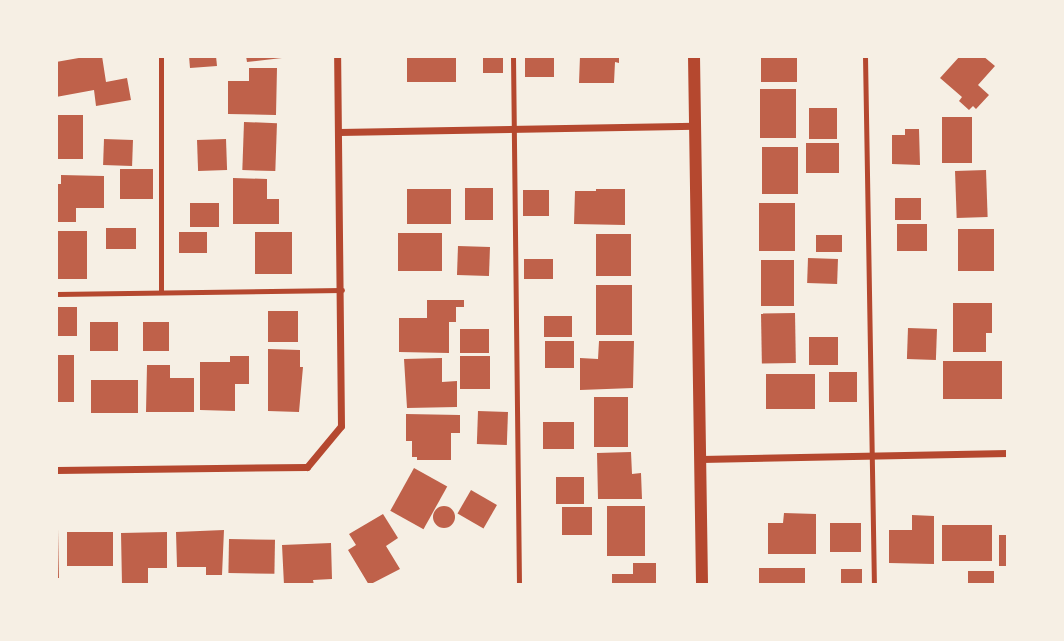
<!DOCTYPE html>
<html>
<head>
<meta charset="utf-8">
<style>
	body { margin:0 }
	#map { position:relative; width:1064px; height:641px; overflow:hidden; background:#f6efe4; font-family:Overpass,sans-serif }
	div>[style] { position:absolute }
	.building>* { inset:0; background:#bf614a; transform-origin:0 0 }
	.round { border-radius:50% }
	.service>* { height:5px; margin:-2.5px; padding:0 2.5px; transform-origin:2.5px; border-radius:2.5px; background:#b5482f }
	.minor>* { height:7px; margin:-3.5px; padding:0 3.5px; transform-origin:3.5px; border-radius:3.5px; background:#b5482f }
	.tertiary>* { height:12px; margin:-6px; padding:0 6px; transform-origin:6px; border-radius:6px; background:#b5482f }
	span { translate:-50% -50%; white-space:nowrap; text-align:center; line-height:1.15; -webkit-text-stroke:7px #f6efe4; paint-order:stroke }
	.frame { position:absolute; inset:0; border:58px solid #f6efe4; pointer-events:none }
</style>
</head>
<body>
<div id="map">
	<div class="building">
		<div style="clip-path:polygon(90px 56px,102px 56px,106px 82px,127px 78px,131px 100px,96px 106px,94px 90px,56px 97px,56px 62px)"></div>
		<div style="clip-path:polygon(189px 56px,216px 56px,217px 66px,190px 68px)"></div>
		<div style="clip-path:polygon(246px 56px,282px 56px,282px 58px,247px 62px)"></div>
		<div style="left:407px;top:56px;width:49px;height:26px"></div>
		<div style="left:483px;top:56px;width:20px;height:17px"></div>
		<div style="left:525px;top:56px;width:29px;height:21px"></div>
		<div style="clip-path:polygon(580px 56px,619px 56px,619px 63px,615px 62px,614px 83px,579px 83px)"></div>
		<div style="left:761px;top:56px;width:36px;height:26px"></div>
		<div style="clip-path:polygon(960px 56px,983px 56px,995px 66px,978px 85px,989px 95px,976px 109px,973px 106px,969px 110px,959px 101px,962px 97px,940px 78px)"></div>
		<div style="clip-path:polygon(249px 68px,277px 68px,276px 115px,228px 114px,228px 81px,249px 81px)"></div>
		<div style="left:760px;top:89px;width:36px;height:49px"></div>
		<div style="left:809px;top:108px;width:28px;height:31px"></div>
		<div style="left:56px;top:115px;width:27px;height:44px"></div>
		<div style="left:942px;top:117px;width:30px;height:46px"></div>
		<div style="left:244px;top:122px;width:33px;height:48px;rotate:2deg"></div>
		<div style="clip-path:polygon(905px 129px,919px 129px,920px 165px,892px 164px,892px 135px,905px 135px)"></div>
		<div style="left:104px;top:139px;width:29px;height:26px;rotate:2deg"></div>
		<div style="left:226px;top:139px;width:31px;height:29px;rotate:88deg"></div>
		<div style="left:806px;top:143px;width:33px;height:30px"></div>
		<div style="left:762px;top:147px;width:36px;height:47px"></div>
		<div style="left:120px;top:169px;width:33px;height:30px"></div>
		<div style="left:986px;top:170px;width:47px;height:31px;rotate:88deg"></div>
		<div style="clip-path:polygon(61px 175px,104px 176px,104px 208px,76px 208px,76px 222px,56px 222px,56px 184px,61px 184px)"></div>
		<div style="clip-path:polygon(233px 178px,267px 179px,267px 199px,279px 199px,279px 224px,233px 224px)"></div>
		<div style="left:465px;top:188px;width:28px;height:32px"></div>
		<div style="left:407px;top:189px;width:44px;height:35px"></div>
		<div style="clip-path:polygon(596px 189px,625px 189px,625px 225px,574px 224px,575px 191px,596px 191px)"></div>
		<div style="left:523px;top:190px;width:26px;height:26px"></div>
		<div style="left:895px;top:198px;width:26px;height:22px"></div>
		<div style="left:190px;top:203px;width:29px;height:24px"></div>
		<div style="left:759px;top:203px;width:36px;height:48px"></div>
		<div style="left:897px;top:224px;width:30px;height:27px"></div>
		<div style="left:106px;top:228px;width:30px;height:21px"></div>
		<div style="left:958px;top:229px;width:36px;height:42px"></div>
		<div style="left:56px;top:231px;width:31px;height:48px"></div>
		<div style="left:179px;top:232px;width:28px;height:21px"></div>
		<div style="left:255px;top:232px;width:37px;height:42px"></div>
		<div style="left:398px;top:233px;width:44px;height:38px"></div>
		<div style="left:596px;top:234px;width:35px;height:42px"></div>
		<div style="left:816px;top:235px;width:26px;height:17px"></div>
		<div style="left:458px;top:246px;width:32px;height:29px;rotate:2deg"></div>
		<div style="left:808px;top:258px;width:30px;height:25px;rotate:2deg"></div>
		<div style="left:524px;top:259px;width:29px;height:20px"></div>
		<div style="left:761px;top:260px;width:33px;height:46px"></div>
		<div style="left:596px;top:285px;width:36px;height:50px"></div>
		<div style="clip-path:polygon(427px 300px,464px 300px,464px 307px,456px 307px,456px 322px,449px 322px,449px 353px,399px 352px,399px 318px,427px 318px)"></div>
		<div style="clip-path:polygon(953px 303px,992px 303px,992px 333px,986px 333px,986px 352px,953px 352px)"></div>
		<div style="left:56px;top:307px;width:21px;height:29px"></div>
		<div style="left:268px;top:311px;width:30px;height:31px"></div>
		<div style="left:795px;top:313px;width:50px;height:34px;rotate:89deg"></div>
		<div style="left:544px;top:316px;width:28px;height:21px"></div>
		<div style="left:90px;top:322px;width:28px;height:29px"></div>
		<div style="left:143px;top:322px;width:26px;height:29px"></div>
		<div style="left:908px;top:328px;width:29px;height:31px;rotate:2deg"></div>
		<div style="left:460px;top:329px;width:29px;height:24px"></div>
		<div style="left:838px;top:337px;width:28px;height:29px;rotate:90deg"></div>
		<div style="left:545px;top:341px;width:29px;height:27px"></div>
		<div style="clip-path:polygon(599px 341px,634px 341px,633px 388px,580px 390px,580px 358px,598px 359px)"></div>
		<div style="clip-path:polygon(268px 349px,300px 350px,300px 367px,303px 367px,299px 412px,268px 411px)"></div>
		<div style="left:56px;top:355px;width:18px;height:47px"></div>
		<div style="clip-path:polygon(230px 356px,249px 356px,249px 384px,235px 384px,235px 411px,200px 410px,200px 362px,230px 362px)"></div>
		<div style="left:460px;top:356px;width:30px;height:33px"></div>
		<div style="clip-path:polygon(442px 358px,442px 382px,457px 381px,457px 407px,407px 408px,404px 359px)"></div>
		<div style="left:943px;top:361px;width:59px;height:38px"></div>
		<div style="clip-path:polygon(147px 365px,170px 365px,170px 378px,194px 378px,194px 412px,146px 412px)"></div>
		<div style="left:857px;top:372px;width:30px;height:28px;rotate:90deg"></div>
		<div style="left:815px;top:374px;width:35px;height:49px;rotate:90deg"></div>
		<div style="left:91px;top:380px;width:47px;height:33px"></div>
		<div style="left:594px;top:397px;width:34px;height:50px"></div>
		<div style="left:478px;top:411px;width:30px;height:33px;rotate:2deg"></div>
		<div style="clip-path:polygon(406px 414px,460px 415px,460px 433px,451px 433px,451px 460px,417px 460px,417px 457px,412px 457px,412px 441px,406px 441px)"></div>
		<div style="left:543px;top:422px;width:31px;height:27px"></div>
		<div style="clip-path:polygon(631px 452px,632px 474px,641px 473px,642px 499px,598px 499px,597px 453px)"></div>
		<div style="left:414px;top:468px;width:38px;height:49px;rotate:29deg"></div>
		<div style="left:584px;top:477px;width:27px;height:28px;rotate:90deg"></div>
		<div style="left:471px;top:490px;width:30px;height:27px;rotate:30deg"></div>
		<div class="round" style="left:433px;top:506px;width:22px;height:22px"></div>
		<div style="left:607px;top:506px;width:38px;height:50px"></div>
		<div style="left:562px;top:507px;width:30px;height:28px"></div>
		<div style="clip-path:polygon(784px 513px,816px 514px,816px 554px,768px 554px,768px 523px,783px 523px)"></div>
		<div style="clip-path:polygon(383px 514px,398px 538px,386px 546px,400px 569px,369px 585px,348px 550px,356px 545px,349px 534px)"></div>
		<div style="clip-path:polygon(912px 515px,934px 516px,934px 564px,889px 563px,889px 530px,912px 530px)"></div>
		<div style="left:830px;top:523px;width:31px;height:29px"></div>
		<div style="left:992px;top:525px;width:36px;height:50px;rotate:90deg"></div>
		<div style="clip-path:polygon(56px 529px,58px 529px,59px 578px,56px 578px)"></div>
		<div style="clip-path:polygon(224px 530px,222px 575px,206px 575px,206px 567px,177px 567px,176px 532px)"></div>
		<div style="left:113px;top:532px;width:34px;height:46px;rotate:90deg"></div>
		<div style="clip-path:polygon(167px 532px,167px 568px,148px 568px,148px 585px,122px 585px,121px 533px)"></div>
		<div style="left:999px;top:535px;width:9px;height:31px"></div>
		<div style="left:229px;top:539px;width:46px;height:34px;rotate:1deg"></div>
		<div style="clip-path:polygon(331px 543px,332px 579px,313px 580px,314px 585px,284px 585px,282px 545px)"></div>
		<div style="clip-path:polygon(633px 563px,656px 563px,656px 585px,612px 585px,612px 574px,633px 574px)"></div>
		<div style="left:759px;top:568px;width:46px;height:17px"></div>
		<div style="left:841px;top:569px;width:21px;height:16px"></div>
		<div style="left:968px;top:571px;width:26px;height:14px"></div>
	</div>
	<div class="service">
		<div style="left:161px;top:56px;width:235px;rotate:90deg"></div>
		<div style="left:513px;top:56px;width:529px;rotate:89.35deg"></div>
		<div style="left:865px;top:56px;width:529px;rotate:89.03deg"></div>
		<div style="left:56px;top:294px;width:286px;rotate:-0.8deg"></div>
	</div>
	<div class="minor">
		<div style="left:339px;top:132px;width:356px;rotate:-1deg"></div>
		<div style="left:701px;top:459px;width:307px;rotate:-1.1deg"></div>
		<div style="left:56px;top:470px;width:251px;rotate:-0.7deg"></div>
		<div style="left:307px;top:467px;width:53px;rotate:-50.3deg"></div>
		<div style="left:341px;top:426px;width:370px;rotate:-90.6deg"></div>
	</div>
	<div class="tertiary">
		<div style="left:694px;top:56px;width:529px;rotate:89.13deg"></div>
	</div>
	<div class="frame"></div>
</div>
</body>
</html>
